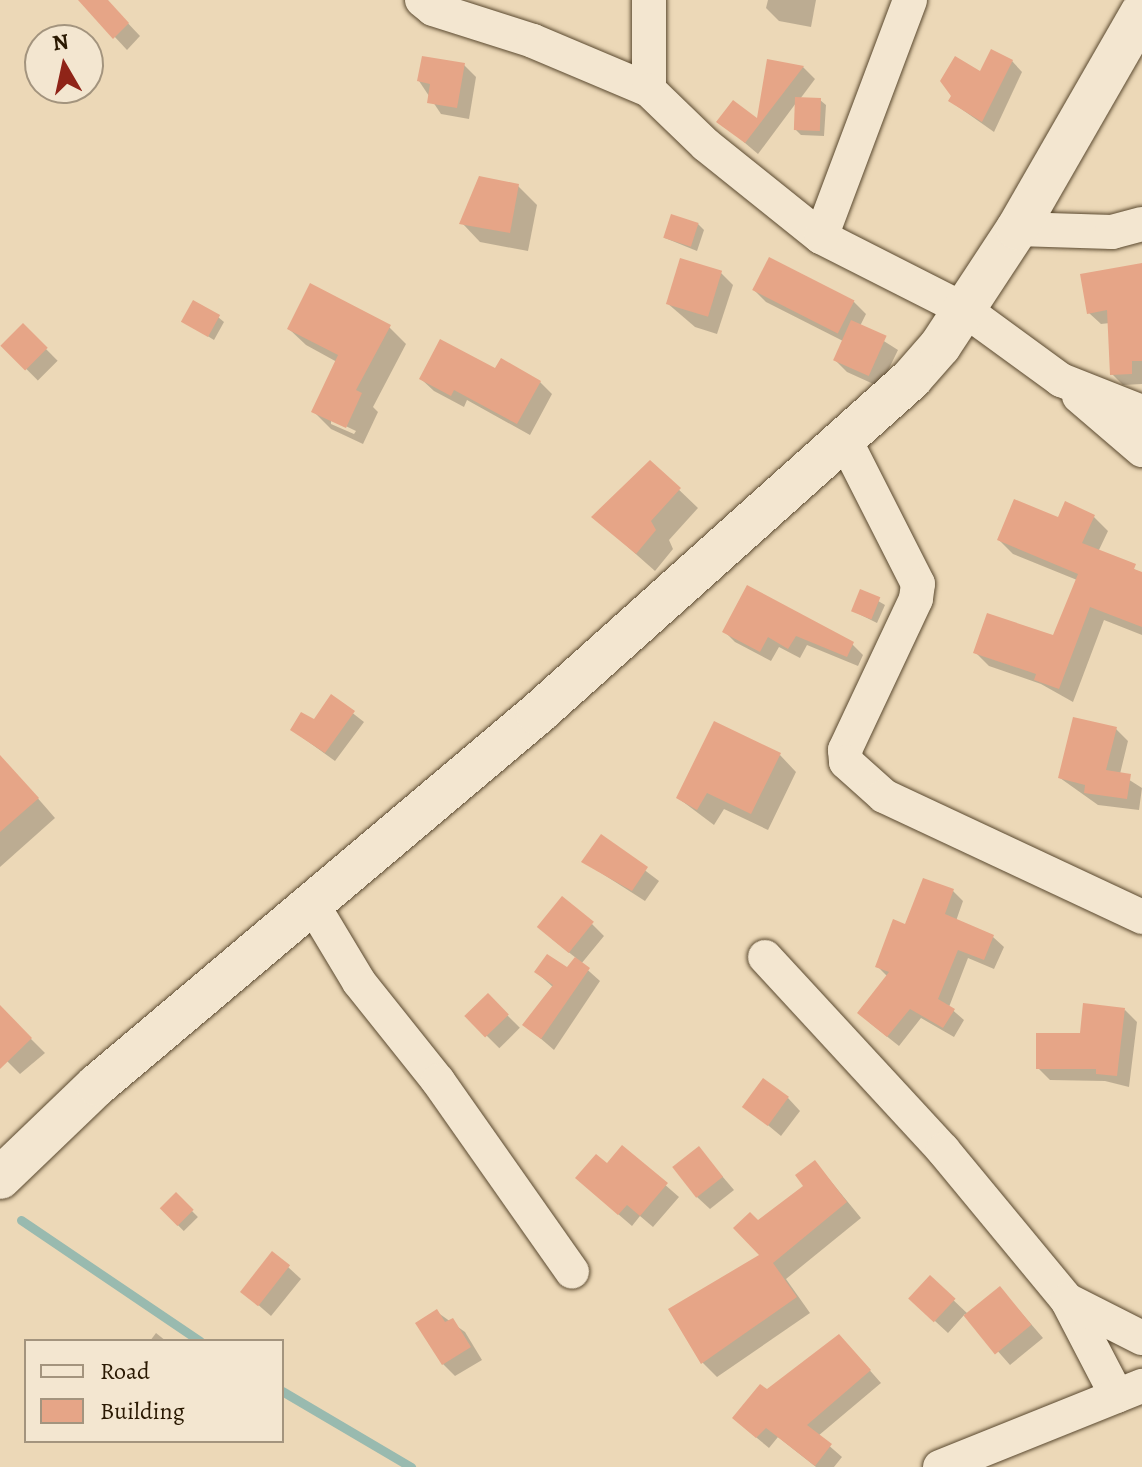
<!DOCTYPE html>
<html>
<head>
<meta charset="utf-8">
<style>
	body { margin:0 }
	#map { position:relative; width:1142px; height:1467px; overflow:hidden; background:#ecd8b7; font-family:Alegreya,serif }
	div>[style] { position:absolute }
	.shadow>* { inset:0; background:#0003; transform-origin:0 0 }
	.stream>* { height:9px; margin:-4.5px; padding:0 4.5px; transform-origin:4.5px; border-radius:4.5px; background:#99baaf }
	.building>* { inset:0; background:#e6a587; transform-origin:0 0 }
	.roads { filter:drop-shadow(0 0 2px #5a492f) drop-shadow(0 0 2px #5a492f) }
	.minor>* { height:34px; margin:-17px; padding:0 17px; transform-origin:17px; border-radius:17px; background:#f3e6d0 }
	.tertiary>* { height:42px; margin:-21px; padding:0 21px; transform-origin:21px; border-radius:21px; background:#f3e6d0 }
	span { translate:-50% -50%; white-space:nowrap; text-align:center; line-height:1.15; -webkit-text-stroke:7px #f3e6d0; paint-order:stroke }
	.legend { position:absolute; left:24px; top:1339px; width:260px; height:104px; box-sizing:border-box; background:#f3e6d0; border:2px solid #a3947e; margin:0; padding:10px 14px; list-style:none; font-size:24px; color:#2a1902 }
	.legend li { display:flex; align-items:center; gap:16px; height:40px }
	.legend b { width:40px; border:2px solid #a3947e }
	.north { position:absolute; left:24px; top:24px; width:80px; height:80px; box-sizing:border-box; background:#f3e6d0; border:2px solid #a3947e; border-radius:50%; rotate:351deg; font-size:22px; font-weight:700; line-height:32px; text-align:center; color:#2a1902 }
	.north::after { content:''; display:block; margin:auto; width:28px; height:36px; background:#8f2418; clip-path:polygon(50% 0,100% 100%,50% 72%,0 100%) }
</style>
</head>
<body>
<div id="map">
	<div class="shadow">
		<div style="clip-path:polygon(94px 0,106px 0,140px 36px,127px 50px,87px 7px)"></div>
		<div style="clip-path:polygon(768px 0,816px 0,811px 27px,779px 21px,766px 8px)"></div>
		<div style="clip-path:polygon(769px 61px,803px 67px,815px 79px,800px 99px,820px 100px,826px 105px,824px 136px,801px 135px,795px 129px,796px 103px,758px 154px,719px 121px,758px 122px)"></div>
		<div style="clip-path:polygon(1012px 61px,1022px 72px,994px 132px,950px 101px,981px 74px)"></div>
		<div style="clip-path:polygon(464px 65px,476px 77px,469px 119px,441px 114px,419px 81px)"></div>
		<div style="clip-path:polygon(518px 186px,537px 205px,528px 251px,480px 242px,462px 223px)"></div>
		<div style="clip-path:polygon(698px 224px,704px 230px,697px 251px,665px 238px)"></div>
		<div style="clip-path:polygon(770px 260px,854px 302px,866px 314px,860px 326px,898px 350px,880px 387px,847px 372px,835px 360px,843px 341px,766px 302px,754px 290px)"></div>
		<div style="clip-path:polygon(1142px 266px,1142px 384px,1123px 385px,1112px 374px,1110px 323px,1101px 324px,1089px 313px)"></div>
		<div style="clip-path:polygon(721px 273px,733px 285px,717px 334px,695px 327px,667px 303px)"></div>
		<div style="clip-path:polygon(218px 317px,224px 322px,214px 340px,183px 321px)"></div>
		<div style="left:23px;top:326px;width:49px;height:28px;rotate:45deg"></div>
		<div style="clip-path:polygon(evenodd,389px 327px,406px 344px,373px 407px,378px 412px,363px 444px,331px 429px,314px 412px,337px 362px,306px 345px,289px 329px,389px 327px,331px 419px,356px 431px,354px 434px,331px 424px,331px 419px)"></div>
		<div style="clip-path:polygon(496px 370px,540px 382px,552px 394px,530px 435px,467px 400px,464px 407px,434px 391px,421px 379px)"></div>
		<div style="clip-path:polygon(650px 462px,698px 508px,669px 540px,673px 549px,655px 571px,594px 517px)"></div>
		<div style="clip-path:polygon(1066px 503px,1094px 517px,1108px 531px,1098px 552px,1142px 573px,1142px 635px,1104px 620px,1073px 702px,1041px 684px,989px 666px,975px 652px,1055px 637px,1077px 580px,1013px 554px,999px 540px,1058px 519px)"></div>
		<div style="clip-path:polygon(748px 588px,852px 644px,863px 655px,858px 666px,807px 645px,800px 658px,779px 647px,771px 661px,735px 642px,724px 631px)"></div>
		<div style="clip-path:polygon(861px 591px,885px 605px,877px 623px,853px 611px)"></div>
		<div style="clip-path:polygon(332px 697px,364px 722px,335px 761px,292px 730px,314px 721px)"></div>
		<div style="clip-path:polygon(1116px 729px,1128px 741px,1120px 774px,1142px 788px,1139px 810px,1098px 805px,1060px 778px)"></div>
		<div style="clip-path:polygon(780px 755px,796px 772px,768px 830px,724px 809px,714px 825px,678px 798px)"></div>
		<div style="clip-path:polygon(0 778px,28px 787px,55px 818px,0 867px)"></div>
		<div style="clip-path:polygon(601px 837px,659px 881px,645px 901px,584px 862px)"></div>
		<div style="clip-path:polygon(953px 891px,963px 901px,956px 921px,993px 937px,1004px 947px,994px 969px,968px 958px,949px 1007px,964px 1020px,954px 1037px,921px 1018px,899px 1046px,870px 1023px,888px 977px,877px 966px,907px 926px)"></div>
		<div style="clip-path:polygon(592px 924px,604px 936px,581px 964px,600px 981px,554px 1050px,525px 1025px,554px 988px,536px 972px,567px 970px,576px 958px,552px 939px)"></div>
		<div style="left:488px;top:996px;width:45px;height:29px;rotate:45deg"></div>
		<div style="clip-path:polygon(0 1008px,45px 1053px,20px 1074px,0 1054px)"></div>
		<div style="clip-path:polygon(1125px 1010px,1137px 1022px,1129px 1087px,1105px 1081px,1050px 1080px,1038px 1068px)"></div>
		<div style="clip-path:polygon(788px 1098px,800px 1111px,781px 1136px,745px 1106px)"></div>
		<div style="clip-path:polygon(623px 1148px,679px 1197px,653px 1227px,640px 1216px,632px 1226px,590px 1190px)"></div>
		<div style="clip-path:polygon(699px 1149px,734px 1190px,710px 1209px,697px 1197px)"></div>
		<div style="clip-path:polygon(815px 1162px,861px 1218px,786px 1279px,810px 1313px,717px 1377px,702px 1362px,762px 1255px,758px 1223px,806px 1187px)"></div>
		<div style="left:176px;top:1195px;width:31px;height:20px;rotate:45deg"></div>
		<div style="clip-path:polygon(288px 1267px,301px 1279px,271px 1316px,242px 1291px)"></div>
		<div style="clip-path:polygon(930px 1278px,968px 1314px,1000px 1288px,1043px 1338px,1010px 1365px,965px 1314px,948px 1333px,923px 1310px)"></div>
		<div style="clip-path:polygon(437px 1312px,465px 1332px,482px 1360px,455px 1376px,443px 1364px)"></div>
		<div style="clip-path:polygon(156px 1333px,166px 1341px,150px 1341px)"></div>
		<div style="clip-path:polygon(850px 1348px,881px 1383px,818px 1436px,842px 1457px,834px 1467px,816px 1467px,778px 1437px,769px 1448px,746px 1429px,767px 1392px)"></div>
	</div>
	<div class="stream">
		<div style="left:21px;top:1220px;width:216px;rotate:34.1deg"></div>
		<div style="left:282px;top:1391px;width:150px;rotate:30.5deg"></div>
	</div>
	<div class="building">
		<div style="clip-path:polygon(78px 0,108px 0,129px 23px,113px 39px)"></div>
		<div style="clip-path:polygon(991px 49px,1013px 60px,982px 122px,948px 101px,951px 96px,940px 81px,955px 56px,980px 71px)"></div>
		<div style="clip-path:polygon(422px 56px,465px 63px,457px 108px,427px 103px,430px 84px,417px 81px)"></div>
		<div style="clip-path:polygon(767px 59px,804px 66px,745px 143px,716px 122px,733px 100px,757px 118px)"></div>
		<div style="left:795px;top:97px;width:26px;height:33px;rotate:2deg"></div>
		<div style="clip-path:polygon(479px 176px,519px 184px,510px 233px,459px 224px)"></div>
		<div style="left:671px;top:214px;width:29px;height:25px;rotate:18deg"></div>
		<div style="left:769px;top:257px;width:96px;height:37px;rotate:27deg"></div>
		<div style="left:680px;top:258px;width:44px;height:48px;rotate:17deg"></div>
		<div style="clip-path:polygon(1142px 263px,1142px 361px,1132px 361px,1132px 374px,1110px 375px,1107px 310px,1087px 314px,1080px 274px)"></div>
		<div style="clip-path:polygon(310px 283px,391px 325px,356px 390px,362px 393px,346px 428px,311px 412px,338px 355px,287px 329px)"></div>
		<div style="left:193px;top:300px;width:31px;height:25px;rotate:29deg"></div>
		<div style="left:851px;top:320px;width:39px;height:44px;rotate:24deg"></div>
		<div style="left:23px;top:323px;width:35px;height:32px;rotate:45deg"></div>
		<div style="clip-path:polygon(440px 339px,495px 368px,501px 358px,541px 381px,517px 424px,454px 390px,451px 396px,419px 379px)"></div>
		<div style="clip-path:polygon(650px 460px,681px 488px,651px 521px,656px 530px,636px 554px,591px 517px)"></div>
		<div style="clip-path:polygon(1014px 499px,1058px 517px,1065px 501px,1095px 515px,1082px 543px,1136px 564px,1134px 569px,1142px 572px,1142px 627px,1090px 607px,1059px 689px,1034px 680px,1036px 674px,973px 653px,987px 613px,1053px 635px,1078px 574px,997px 540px)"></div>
		<div style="clip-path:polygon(747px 585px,854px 642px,847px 657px,796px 636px,788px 649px,768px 637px,760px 652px,722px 632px)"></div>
		<div style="left:860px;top:589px;width:22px;height:24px;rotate:22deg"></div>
		<div style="clip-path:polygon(331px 694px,355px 711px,325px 753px,290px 730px,301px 712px,314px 719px)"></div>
		<div style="clip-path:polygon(1073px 717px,1117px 727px,1106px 770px,1131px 774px,1127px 799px,1084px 793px,1085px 785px,1058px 778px)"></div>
		<div style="clip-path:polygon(714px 721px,781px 753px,751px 814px,707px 793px,697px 810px,676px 798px)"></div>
		<div style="clip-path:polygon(0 755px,39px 798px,0 832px)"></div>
		<div style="clip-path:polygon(601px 834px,648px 867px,632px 891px,581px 862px)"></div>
		<div style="clip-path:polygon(923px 878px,954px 889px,945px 914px,994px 935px,984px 960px,958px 950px,938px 999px,955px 1009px,943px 1028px,910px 1009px,887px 1037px,857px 1013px,889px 972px,875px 967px,893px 919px,905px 924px)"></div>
		<div style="left:562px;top:896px;width:41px;height:40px;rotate:39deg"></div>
		<div style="clip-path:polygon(547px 954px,567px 967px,575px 957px,590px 968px,541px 1039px,522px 1025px,553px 985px,534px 972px)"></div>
		<div style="left:488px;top:993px;width:30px;height:33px;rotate:46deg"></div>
		<div style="clip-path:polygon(1083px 1003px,1125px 1008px,1117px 1076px,1096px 1074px,1096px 1069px,1036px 1069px,1036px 1033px,1080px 1033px)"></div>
		<div style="clip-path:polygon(0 1005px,32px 1038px,0 1069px)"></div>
		<div style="left:763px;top:1078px;width:32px;height:36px;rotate:36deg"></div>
		<div style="clip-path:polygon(622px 1145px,668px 1183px,640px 1216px,627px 1205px,618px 1215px,575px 1178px,596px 1154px,607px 1163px)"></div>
		<div style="left:699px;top:1146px;width:39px;height:34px;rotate:52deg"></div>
		<div style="clip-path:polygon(815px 1160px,847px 1202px,773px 1263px,797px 1297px,701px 1364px,668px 1309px,759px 1255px,733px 1228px,750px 1212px,758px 1220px,803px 1186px,795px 1175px)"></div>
		<div style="left:176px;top:1192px;width:25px;height:23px;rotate:45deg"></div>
		<div style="left:272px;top:1251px;width:23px;height:52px;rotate:38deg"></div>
		<div style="left:930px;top:1275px;width:35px;height:32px;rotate:43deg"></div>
		<div style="left:1000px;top:1286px;width:50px;height:47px;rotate:51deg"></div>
		<div style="clip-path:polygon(437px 1309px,445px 1322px,453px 1318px,471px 1347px,442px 1365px,415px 1323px)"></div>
		<div style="clip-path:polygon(839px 1334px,871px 1370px,807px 1425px,832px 1444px,815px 1466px,766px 1428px,756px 1438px,732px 1418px,760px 1384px,767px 1389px)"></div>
	</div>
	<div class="roads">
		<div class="minor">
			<div style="left:422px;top:0;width:14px;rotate:39deg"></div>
			<div style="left:433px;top:9px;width:105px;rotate:17.7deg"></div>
			<div style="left:533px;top:41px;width:126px;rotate:22.9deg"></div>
			<div style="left:649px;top:0;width:90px;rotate:90deg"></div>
			<div style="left:649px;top:90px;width:79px;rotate:44deg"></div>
			<div style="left:706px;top:145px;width:147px;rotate:38.7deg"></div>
			<div style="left:821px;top:237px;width:161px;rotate:26.9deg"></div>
			<div style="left:965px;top:310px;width:119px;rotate:36.1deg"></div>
			<div style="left:1061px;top:380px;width:87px;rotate:21.6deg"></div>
			<div style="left:1017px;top:229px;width:95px;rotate:1.8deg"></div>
			<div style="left:1112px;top:232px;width:31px;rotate:-15deg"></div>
			<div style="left:821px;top:237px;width:253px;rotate:-69.4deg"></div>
			<div style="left:1079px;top:396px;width:83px;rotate:40.6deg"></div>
			<div style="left:846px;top:442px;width:159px;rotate:63.1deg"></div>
			<div style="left:918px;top:584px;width:15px;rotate:98deg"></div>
			<div style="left:916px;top:599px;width:167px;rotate:115.2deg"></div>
			<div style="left:845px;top:750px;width:12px;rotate:85deg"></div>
			<div style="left:846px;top:762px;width:51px;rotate:41.8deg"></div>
			<div style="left:884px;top:796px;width:285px;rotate:25.1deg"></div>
			<div style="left:311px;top:902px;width:93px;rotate:59deg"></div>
			<div style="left:359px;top:982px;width:127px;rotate:51.4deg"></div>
			<div style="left:438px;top:1081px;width:233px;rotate:54.9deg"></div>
			<div style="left:765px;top:957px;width:263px;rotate:47.3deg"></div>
			<div style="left:943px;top:1150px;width:195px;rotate:50.4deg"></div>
			<div style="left:1067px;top:1300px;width:108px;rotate:62.5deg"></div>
			<div style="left:1067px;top:1300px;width:84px;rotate:26.9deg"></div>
			<div style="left:940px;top:1467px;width:218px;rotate:-21.9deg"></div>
		</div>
		<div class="tertiary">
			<div style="left:0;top:1178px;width:134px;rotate:-43.8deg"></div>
			<div style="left:97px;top:1085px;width:576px;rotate:-40.14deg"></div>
			<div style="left:537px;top:714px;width:502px;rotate:-41.85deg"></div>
			<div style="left:911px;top:379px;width:44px;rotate:-48.7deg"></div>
			<div style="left:940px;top:346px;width:140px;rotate:-56.7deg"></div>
			<div style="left:1017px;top:229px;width:250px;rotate:-60.1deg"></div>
		</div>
	</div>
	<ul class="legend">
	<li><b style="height:10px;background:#f3e6d0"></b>Road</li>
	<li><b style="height:22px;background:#e6a587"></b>Building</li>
	</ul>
	<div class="north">N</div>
</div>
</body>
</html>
